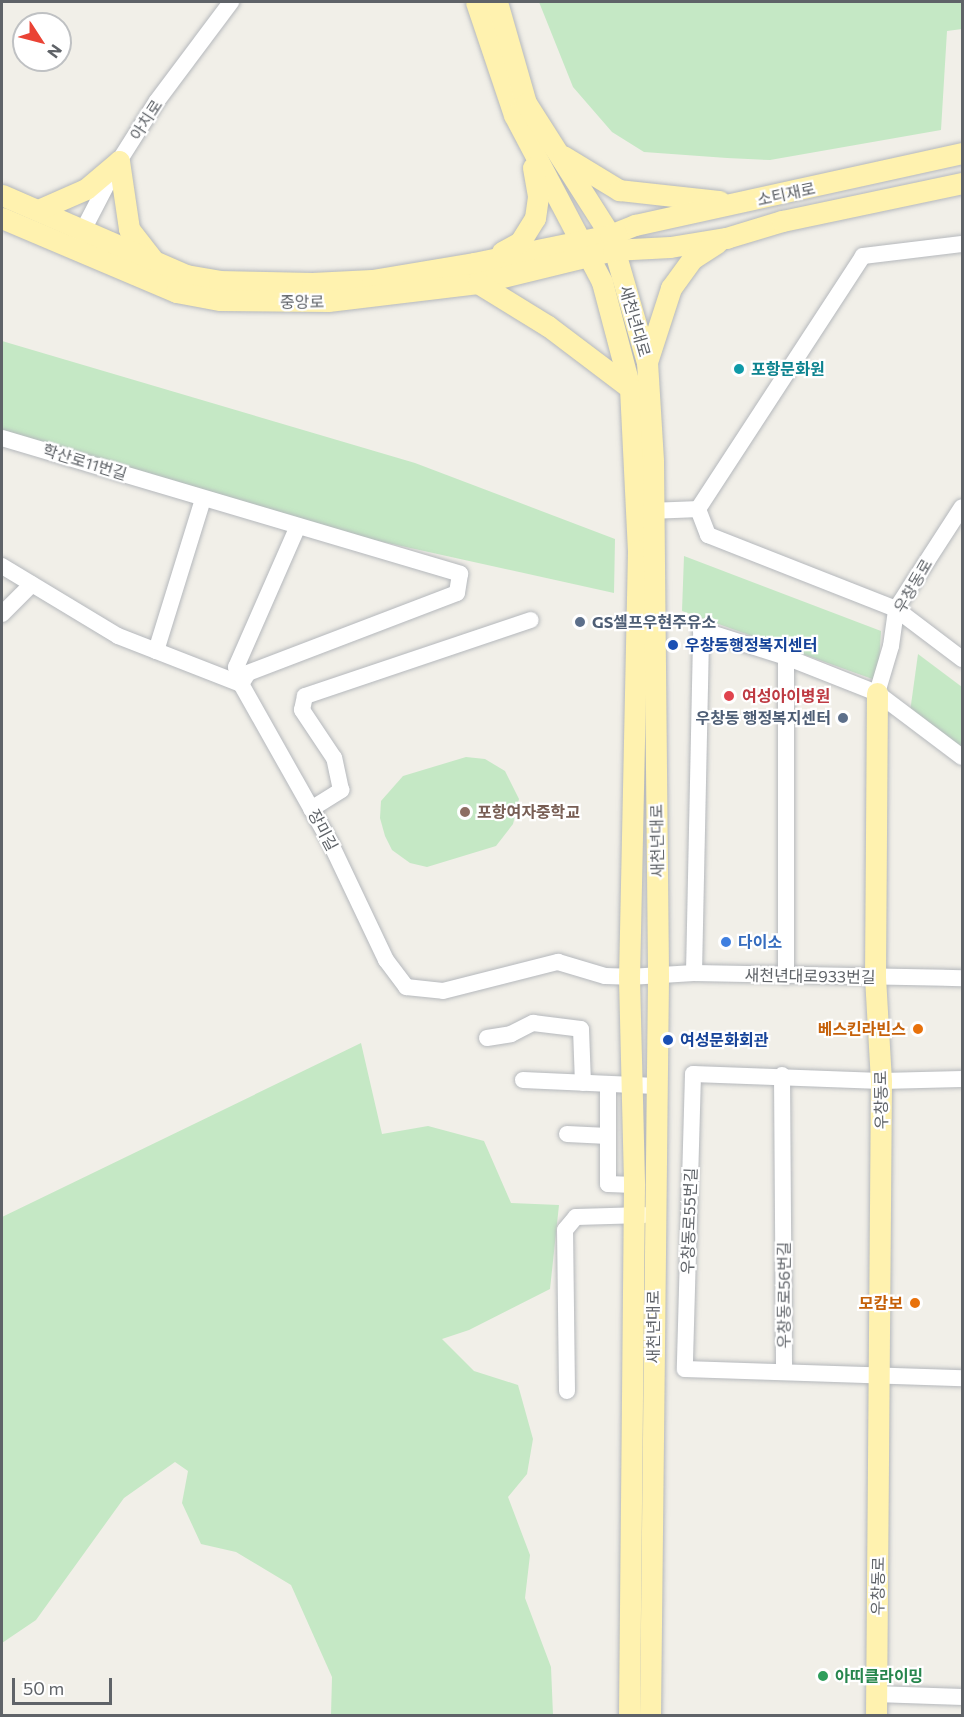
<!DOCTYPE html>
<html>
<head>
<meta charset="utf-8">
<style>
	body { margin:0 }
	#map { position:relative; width:964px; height:1717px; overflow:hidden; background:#f1efe8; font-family:Commissioner,"Noto Sans KR",sans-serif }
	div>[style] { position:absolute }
	.green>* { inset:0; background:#c5e8c5 }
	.roads { filter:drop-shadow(0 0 2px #b5b8bc) drop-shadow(0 0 2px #b5b8bc) }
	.minor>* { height:16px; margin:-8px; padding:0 8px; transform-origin:8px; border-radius:8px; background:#fff }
	.major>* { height:21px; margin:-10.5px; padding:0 10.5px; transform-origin:10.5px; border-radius:10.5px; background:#fff2af }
	.dots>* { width:16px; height:16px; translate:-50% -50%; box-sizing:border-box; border:3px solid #fff; border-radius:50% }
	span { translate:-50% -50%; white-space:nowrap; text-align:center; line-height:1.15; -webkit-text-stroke:4.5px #fff; paint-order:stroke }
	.street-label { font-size:16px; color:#5f6368 }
	.culture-label { font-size:16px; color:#0d838f; font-weight:700 }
	.left { translate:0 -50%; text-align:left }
	.service-label { font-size:16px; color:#4e5e75; font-weight:700 }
	.right { translate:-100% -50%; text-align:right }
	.transit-label { font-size:16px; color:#164399; font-weight:700 }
	.health-label { font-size:16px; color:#be3a42; font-weight:700 }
	.education-label { font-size:16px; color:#785e54; font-weight:700 }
	.shop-label { font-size:16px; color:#366cbe; font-weight:700 }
	.food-label { font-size:16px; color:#c56008; font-weight:700 }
	.leisure-label { font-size:16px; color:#27864d; font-weight:700 }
	.frame { position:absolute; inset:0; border:3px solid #5f6368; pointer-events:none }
	.north { position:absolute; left:12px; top:12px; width:60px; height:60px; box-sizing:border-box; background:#fff; border:2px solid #bfc1c3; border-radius:50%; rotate:126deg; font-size:16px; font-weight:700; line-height:24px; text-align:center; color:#5f6368 }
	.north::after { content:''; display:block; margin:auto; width:21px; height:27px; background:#ea4335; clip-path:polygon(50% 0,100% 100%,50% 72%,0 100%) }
	.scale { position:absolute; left:12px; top:1678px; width:100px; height:27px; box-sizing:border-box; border:3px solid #5f6368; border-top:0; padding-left:8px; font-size:18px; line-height:21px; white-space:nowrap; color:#5f6368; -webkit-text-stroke:4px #fff; paint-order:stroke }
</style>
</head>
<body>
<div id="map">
	<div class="green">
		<div style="clip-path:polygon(539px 2px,962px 2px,962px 29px,947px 31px,941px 130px,770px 160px,727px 158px,644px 152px,612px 132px,573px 87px)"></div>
		<div style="clip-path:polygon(2px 341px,415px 463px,615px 539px,614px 593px,238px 510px,2px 437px)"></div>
		<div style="clip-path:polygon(684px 556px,881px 631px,878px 681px,682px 611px)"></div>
		<div style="clip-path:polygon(918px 654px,962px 687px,962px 748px,910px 712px)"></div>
		<div style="clip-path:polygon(466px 757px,485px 759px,505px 771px,519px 799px,513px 824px,496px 846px,427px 867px,410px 863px,392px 850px,385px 836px,380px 818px,381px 801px,403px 776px)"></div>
		<div style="clip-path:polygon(361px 1043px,382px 1134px,428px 1126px,484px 1141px,511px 1203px,559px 1205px,550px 1289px,469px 1330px,442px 1339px,474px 1371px,518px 1385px,533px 1439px,527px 1474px,508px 1497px,530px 1555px,525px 1598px,551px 1667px,553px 1715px,331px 1715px,332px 1677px,291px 1585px,236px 1552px,201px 1544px,182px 1503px,188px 1471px,175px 1462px,124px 1498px,36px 1620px,2px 1643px,2px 1217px)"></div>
	</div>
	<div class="roads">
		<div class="minor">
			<div style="left:78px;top:240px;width:89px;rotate:-62.6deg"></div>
			<div style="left:119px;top:161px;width:71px;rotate:-57.7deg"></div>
			<div style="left:157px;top:101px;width:124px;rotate:-53.2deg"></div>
			<div style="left:962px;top:244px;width:100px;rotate:173.1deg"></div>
			<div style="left:863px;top:256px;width:302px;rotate:123.1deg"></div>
			<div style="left:698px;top:509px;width:28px;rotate:69deg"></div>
			<div style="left:708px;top:535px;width:202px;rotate:21.5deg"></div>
			<div style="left:896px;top:609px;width:83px;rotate:37.1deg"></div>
			<div style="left:2px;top:438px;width:478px;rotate:16.5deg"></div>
			<div style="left:460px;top:574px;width:19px;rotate:99deg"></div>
			<div style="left:457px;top:593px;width:224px;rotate:159.1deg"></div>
			<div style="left:248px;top:673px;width:13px;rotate:122deg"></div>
			<div style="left:651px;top:511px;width:47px;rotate:-2.4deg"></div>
			<div style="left:298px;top:526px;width:154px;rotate:113.7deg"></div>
			<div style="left:236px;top:667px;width:18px;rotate:74deg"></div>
			<div style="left:241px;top:684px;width:181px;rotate:60.6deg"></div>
			<div style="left:330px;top:842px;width:131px;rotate:64.6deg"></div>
			<div style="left:386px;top:960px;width:34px;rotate:53deg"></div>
			<div style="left:406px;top:987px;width:37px;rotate:6deg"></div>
			<div style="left:443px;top:991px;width:119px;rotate:-14.2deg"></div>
			<div style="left:558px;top:962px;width:49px;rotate:16.6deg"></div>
			<div style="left:605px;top:976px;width:24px;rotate:2deg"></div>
			<div style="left:629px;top:977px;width:65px;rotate:-3.5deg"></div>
			<div style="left:694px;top:973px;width:268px;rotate:1.1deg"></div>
			<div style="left:2px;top:566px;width:135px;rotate:31.1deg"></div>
			<div style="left:118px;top:636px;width:132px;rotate:21.3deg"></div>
			<div style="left:2px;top:614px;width:42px;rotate:-45deg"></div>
			<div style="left:156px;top:651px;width:159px;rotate:-72.8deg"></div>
			<div style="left:786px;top:657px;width:319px;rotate:90deg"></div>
			<div style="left:877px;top:693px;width:49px;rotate:-73.4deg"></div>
			<div style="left:891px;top:646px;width:37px;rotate:-82deg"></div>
			<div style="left:896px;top:609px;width:121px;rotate:-57.1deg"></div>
			<div style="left:311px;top:809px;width:36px;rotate:-32deg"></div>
			<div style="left:341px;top:790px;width:33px;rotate:-102deg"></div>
			<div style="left:334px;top:758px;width:58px;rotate:-123.7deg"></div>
			<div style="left:302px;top:710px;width:14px;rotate:-78deg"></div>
			<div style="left:305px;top:696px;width:238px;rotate:-18.6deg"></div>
			<div style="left:694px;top:973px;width:343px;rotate:-88.8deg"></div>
			<div style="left:701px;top:630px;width:89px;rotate:17.6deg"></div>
			<div style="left:786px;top:657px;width:98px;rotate:21.6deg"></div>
			<div style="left:877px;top:693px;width:106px;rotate:37deg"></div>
			<div style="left:487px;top:1038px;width:24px;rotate:-9deg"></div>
			<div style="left:511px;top:1034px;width:25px;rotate:-27deg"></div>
			<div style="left:533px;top:1023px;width:48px;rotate:7.1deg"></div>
			<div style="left:581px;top:1029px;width:54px;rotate:87.9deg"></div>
			<div style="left:782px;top:1075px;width:295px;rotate:89.6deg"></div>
			<div style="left:962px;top:1079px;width:81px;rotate:178.6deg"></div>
			<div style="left:881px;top:1081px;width:188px;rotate:-177.9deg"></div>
			<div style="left:693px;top:1074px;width:295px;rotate:91.6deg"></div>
			<div style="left:685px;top:1369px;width:277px;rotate:1.9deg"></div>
			<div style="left:523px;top:1080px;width:133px;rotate:2.6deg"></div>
			<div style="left:608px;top:1084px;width:100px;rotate:90deg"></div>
			<div style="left:608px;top:1184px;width:26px;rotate:2deg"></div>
			<div style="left:567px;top:1134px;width:41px;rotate:2.8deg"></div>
			<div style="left:567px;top:1391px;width:161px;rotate:-90.7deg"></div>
			<div style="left:565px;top:1230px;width:17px;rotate:-50deg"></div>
			<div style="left:576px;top:1217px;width:68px;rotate:-1.7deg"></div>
			<div style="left:876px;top:1694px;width:86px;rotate:2deg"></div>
		</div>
		<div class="major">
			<div style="left:476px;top:2px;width:119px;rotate:71.4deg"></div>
			<div style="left:514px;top:115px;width:189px;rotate:62.2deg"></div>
			<div style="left:602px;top:282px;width:110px;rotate:75.2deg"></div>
			<div style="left:630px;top:388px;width:162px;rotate:87.2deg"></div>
			<div style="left:638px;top:550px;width:427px;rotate:91.2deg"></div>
			<div style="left:629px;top:977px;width:208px;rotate:88.6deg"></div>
			<div style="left:634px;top:1185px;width:531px;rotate:90.54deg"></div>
			<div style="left:497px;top:2px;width:105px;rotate:74deg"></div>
			<div style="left:526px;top:103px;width:156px;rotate:57.5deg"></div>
			<div style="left:610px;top:235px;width:132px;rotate:73.8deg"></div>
			<div style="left:647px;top:362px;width:99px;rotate:86.5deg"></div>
			<div style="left:653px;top:461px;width:516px;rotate:89.44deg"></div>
			<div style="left:658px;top:977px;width:739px;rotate:90.62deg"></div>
			<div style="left:563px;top:156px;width:66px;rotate:31.3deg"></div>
			<div style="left:619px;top:190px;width:101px;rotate:6.3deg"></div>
			<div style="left:119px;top:161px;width:69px;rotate:81.6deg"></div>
			<div style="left:129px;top:229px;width:37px;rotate:52deg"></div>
			<div style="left:2px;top:195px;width:201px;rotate:23.5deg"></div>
			<div style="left:186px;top:275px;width:34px;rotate:10deg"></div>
			<div style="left:219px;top:281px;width:93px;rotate:1.2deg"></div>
			<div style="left:312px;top:283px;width:60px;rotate:-2.9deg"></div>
			<div style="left:372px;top:280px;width:103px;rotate:-9.5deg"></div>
			<div style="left:474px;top:263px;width:139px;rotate:-11.6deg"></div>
			<div style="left:610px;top:235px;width:27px;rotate:-22deg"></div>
			<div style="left:635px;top:225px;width:335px;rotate:-12.4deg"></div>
			<div style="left:38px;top:210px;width:52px;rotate:-23.6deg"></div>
			<div style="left:86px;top:189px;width:43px;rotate:-40.3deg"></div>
			<div style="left:2px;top:218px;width:189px;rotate:23deg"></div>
			<div style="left:176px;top:292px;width:45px;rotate:10.3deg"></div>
			<div style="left:220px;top:300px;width:108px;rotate:0.5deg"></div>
			<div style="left:328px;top:301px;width:151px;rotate:-6.8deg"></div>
			<div style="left:478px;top:283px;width:139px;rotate:-13.7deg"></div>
			<div style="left:613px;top:250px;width:57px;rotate:-3deg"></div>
			<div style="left:670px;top:247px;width:57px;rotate:-9.1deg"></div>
			<div style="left:726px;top:238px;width:59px;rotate:-16.9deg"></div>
			<div style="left:782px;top:221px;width:184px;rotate:-11.9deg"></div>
			<div style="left:502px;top:252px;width:21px;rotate:-29deg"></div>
			<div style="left:520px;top:242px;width:28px;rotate:-58deg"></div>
			<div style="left:535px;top:218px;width:22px;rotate:-82deg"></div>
			<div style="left:538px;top:196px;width:29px;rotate:-100deg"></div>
			<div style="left:478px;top:283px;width:82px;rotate:31.6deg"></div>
			<div style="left:548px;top:326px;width:103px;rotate:37.1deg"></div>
			<div style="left:647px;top:362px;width:78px;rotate:-72deg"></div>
			<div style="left:671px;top:288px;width:36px;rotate:-54deg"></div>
			<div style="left:692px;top:259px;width:30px;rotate:-33deg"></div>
			<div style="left:876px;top:1716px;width:635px;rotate:-89.55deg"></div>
			<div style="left:881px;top:1081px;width:103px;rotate:-93.3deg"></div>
			<div style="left:875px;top:978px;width:285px;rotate:-89.6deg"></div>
		</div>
	</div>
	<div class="dots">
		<div style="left:739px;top:369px;background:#0f9aa8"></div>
		<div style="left:580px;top:622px;background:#5c6f8a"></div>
		<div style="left:673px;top:645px;background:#1a4fb4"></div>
		<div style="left:729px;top:696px;background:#e0444e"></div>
		<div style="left:843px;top:718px;background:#5c6f8a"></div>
		<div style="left:465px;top:812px;background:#8d6e63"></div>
		<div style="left:726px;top:942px;background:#3f7fe0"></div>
		<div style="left:918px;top:1029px;background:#e8710a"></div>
		<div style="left:668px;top:1040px;background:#1a4fb4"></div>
		<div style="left:915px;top:1303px;background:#e8710a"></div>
		<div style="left:823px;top:1676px;background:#2e9e5b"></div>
	</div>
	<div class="street-label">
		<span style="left:146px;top:120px;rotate:-57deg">아치로</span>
		<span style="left:786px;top:194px;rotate:-12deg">소티재로</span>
		<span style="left:302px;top:302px;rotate:-1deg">중앙로</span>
		<span style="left:635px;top:321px;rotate:74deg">새천년대로</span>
		<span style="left:85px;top:462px;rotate:17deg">학산로11번길</span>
		<span style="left:913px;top:586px;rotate:-60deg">우창동로</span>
		<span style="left:323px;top:830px;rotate:62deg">장미길</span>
		<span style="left:657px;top:841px;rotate:-91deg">새천년대로</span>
		<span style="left:810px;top:976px;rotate:1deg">새천년대로933번길</span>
		<span style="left:881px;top:1100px;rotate:-91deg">우창동로</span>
		<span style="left:689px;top:1221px;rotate:-88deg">우창동로55번길</span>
		<span style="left:784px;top:1295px;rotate:-90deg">우창동로56번길</span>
		<span style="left:653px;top:1327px;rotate:-90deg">새천년대로</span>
		<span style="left:878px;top:1586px;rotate:-89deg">우창동로</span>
	</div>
	<div class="culture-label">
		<span class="left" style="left:751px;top:369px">포항문화원</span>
	</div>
	<div class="service-label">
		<span class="left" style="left:592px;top:622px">GS셀프우현주유소</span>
		<span class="right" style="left:831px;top:718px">우창동 행정복지센터</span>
	</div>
	<div class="transit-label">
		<span class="left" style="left:685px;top:645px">우창동행정복지센터</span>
		<span class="left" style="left:680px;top:1040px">여성문화회관</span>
	</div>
	<div class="health-label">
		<span class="left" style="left:742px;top:696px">여성아이병원</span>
	</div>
	<div class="education-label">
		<span class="left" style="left:477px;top:812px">포항여자중학교</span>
	</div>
	<div class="shop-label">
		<span class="left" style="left:738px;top:942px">다이소</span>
	</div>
	<div class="food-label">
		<span class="right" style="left:906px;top:1029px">베스킨라빈스</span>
		<span class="right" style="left:903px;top:1303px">모캄보</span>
	</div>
	<div class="leisure-label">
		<span class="left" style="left:835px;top:1676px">아띠클라이밍</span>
	</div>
	<div class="frame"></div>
	<div class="north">N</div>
	<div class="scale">50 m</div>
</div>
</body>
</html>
